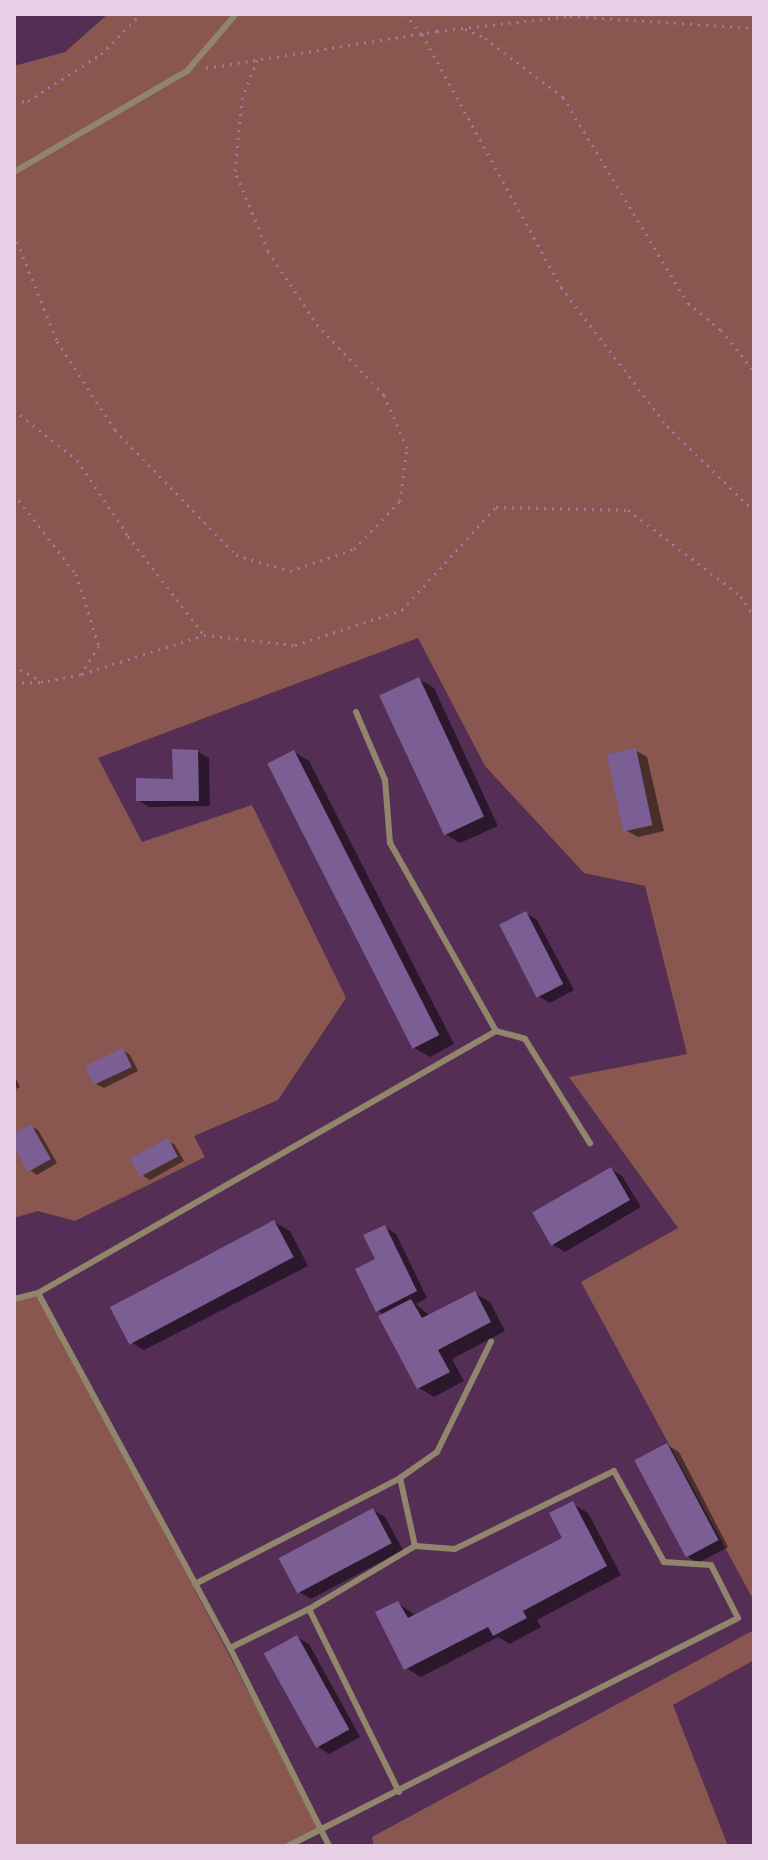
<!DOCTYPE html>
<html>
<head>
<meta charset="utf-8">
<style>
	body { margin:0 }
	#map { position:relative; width:768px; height:1860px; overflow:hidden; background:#542e54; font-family:Mulish,sans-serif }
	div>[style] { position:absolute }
	.green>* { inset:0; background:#895650 }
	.shadow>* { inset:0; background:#0007 }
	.building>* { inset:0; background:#7a5e94; transform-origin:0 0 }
	.path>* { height:3px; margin-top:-1.5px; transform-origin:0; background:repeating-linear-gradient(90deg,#9a7b9a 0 2px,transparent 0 8px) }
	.service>* { height:6px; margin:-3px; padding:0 3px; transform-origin:3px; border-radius:3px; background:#91866c }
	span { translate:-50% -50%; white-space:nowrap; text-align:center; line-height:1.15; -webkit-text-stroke:6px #492349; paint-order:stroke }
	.frame { position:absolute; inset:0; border:16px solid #e7cfe6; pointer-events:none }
</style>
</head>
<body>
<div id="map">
	<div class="green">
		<div style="clip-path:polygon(108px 14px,754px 14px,754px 1601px,581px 1282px,678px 1228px,569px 1077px,687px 1054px,645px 886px,584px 873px,485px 766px,418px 638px,98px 758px,142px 842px,252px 805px,346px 998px,278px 1100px,194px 1136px,205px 1157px,75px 1221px,38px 1211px,14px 1218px,14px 66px,65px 52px)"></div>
		<div style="clip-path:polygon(38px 1293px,321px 1829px,288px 1846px,14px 1846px,14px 1299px)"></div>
		<div style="clip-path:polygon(754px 1630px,754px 1660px,673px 1705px,728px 1846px,374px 1846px,372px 1837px)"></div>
	</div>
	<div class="shadow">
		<div style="clip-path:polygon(419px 679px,434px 688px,498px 826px,460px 843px,445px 834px)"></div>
		<div style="clip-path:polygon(635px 750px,647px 757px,664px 831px,638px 837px,627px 831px)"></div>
		<div style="clip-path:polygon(198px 752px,209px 758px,210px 806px,149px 807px,138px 800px,175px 781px)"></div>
		<div style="clip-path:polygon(294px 752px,309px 761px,454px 1044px,430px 1057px,414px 1048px)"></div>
		<div style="clip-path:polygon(526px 913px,537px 920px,574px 990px,550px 1003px,538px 996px)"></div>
		<div style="clip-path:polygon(123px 1050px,130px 1055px,138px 1071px,104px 1088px,96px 1084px)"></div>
		<div style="clip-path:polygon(14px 1075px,20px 1087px,14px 1090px)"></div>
		<div style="clip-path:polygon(31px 1126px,38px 1130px,57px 1163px,37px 1175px,30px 1170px,14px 1143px,14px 1136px)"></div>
		<div style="clip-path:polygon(168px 1141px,175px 1145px,184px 1161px,150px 1180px,143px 1176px)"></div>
		<div style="clip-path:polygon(611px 1169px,622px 1176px,641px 1207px,565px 1252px,553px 1245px)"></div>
		<div style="clip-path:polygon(274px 1222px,290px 1231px,308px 1266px,144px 1350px,129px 1341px)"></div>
		<div style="clip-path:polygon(385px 1227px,396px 1234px,427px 1298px,416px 1304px,430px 1316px,474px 1293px,490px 1302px,505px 1331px,452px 1359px,464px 1381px,434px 1397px,419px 1388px,385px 1315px,377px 1310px,377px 1260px)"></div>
		<div style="clip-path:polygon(667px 1445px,679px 1452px,728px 1547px,698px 1563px,687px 1556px)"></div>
		<div style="clip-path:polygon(573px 1504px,588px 1513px,621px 1575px,537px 1620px,541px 1627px,510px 1644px,498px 1637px,421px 1677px,406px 1668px,398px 1603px,416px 1616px,564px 1539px)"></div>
		<div style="clip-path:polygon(373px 1510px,385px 1517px,403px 1550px,311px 1599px,299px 1592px)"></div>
		<div style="clip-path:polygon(297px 1637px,309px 1644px,360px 1737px,329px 1754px,318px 1747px)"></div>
	</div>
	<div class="building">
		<div style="left:419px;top:677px;width:154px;height:44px;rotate:65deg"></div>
		<div style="left:636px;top:748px;width:79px;height:30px;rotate:78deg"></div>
		<div style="clip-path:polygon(172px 749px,198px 750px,199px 801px,136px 801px,136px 778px,173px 779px)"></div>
		<div style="left:294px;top:750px;width:320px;height:30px;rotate:63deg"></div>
		<div style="left:526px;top:911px;width:82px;height:30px;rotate:63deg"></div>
		<div style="left:123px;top:1048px;width:21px;height:42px;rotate:65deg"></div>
		<div style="clip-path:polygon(31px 1124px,51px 1159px,28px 1172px,14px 1147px,14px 1134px)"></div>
		<div style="left:168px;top:1138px;width:21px;height:43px;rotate:62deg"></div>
		<div style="left:611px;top:1167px;width:38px;height:91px;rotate:60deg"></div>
		<div style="left:274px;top:1220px;width:42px;height:186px;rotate:62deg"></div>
		<div style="clip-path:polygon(385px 1225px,417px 1291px,376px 1312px,355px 1269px,375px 1259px,363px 1235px)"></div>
		<div style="clip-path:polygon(475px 1291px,491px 1322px,438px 1350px,450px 1372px,417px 1389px,378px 1316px,411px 1299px,422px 1318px)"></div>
		<div style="left:667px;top:1443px;width:110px;height:37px;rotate:62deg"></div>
		<div style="clip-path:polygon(573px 1501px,607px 1566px,523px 1611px,527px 1618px,493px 1636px,488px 1627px,404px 1670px,375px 1612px,398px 1601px,408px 1618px,562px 1538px,549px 1513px)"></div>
		<div style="left:373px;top:1508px;width:40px;height:107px;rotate:62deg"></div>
		<div style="left:297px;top:1635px;width:108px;height:38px;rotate:61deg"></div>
	</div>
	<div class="path">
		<div style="left:405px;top:14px;width:26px;rotate:50deg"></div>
		<div style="left:422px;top:34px;width:289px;rotate:61.2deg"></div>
		<div style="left:561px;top:287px;width:175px;rotate:52.7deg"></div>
		<div style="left:667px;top:426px;width:122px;rotate:44.3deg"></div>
		<div style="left:465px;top:29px;width:22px;rotate:24deg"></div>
		<div style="left:485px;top:38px;width:98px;rotate:37.1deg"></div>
		<div style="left:563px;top:97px;width:241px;rotate:58.8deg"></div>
		<div style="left:688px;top:303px;width:43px;rotate:39.3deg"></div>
		<div style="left:721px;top:330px;width:53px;rotate:51.2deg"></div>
		<div style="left:206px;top:68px;width:234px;rotate:-9.1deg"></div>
		<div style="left:437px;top:31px;width:134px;rotate:-6.4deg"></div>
		<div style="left:570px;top:16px;width:184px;rotate:3.7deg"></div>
		<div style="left:14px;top:102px;width:14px;rotate:-4deg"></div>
		<div style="left:28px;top:101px;width:87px;rotate:-32.8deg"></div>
		<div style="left:101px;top:54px;width:57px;rotate:-45deg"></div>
		<div style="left:14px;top:234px;width:115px;rotate:68.1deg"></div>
		<div style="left:57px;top:341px;width:106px;rotate:56.9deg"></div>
		<div style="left:115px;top:430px;width:174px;rotate:45.9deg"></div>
		<div style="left:236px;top:555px;width:56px;rotate:16.5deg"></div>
		<div style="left:290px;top:571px;width:68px;rotate:-19deg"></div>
		<div style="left:354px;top:549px;width:66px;rotate:-46.2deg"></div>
		<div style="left:400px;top:501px;width:53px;rotate:-82.5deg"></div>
		<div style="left:407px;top:448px;width:58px;rotate:-113.5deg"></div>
		<div style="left:384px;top:395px;width:95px;rotate:-133.7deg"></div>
		<div style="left:318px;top:326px;width:90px;rotate:-123.7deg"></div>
		<div style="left:268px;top:251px;width:87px;rotate:-112.4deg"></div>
		<div style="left:235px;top:171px;width:72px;rotate:-84.4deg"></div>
		<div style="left:242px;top:99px;width:42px;rotate:-69deg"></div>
		<div style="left:14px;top:410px;width:80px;rotate:38.4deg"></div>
		<div style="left:77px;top:460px;width:92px;rotate:56.1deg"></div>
		<div style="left:128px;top:536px;width:125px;rotate:52.5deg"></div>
		<div style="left:204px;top:635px;width:92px;rotate:6.3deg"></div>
		<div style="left:295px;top:645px;width:113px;rotate:-18.1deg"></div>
		<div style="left:402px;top:610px;width:139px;rotate:-47.6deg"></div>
		<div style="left:496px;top:507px;width:132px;rotate:1.3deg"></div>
		<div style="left:628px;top:510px;width:142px;rotate:37.3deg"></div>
		<div style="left:741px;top:596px;width:26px;rotate:59deg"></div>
		<div style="left:14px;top:494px;width:101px;rotate:52.2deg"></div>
		<div style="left:76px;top:574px;width:76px;rotate:72.3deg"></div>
		<div style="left:99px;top:646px;width:33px;rotate:123deg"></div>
		<div style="left:81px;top:674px;width:39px;rotate:168deg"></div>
		<div style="left:43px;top:682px;width:33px;rotate:-151deg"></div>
		<div style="left:82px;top:674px;width:128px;rotate:-17.7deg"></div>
		<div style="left:14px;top:683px;width:26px;rotate:-2deg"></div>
	</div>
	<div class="service">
		<div style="left:14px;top:172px;width:200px;rotate:-30.3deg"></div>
		<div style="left:187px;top:71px;width:75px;rotate:-49.3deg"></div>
		<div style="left:496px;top:1031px;width:30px;rotate:15deg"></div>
		<div style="left:525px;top:1039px;width:123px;rotate:58deg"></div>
		<div style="left:38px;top:1293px;width:528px;rotate:-29.77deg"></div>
		<div style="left:496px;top:1031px;width:216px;rotate:-119.4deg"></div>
		<div style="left:390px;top:843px;width:63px;rotate:-94.5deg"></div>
		<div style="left:385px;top:780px;width:74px;rotate:-113.1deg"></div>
		<div style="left:14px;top:1299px;width:25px;rotate:-14deg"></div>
		<div style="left:38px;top:1293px;width:404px;rotate:61.6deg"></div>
		<div style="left:230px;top:1648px;width:221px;rotate:63.4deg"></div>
		<div style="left:195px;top:1584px;width:231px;rotate:-27.3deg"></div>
		<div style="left:309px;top:1609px;width:204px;rotate:63.8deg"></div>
		<div style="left:230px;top:1648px;width:88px;rotate:-26.3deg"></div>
		<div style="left:309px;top:1609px;width:123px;rotate:-30.7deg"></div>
		<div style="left:288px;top:1846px;width:504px;rotate:-26.87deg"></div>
		<div style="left:738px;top:1618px;width:59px;rotate:-117deg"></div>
		<div style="left:711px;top:1565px;width:47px;rotate:-176.3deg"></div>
		<div style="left:664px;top:1562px;width:104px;rotate:-118.8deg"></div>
		<div style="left:614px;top:1471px;width:177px;rotate:153.9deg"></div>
		<div style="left:455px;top:1549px;width:40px;rotate:-175.7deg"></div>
		<div style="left:415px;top:1546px;width:70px;rotate:-102.4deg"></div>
		<div style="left:400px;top:1478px;width:45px;rotate:-35.1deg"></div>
		<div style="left:437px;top:1452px;width:123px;rotate:-63.9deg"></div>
	</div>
	<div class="frame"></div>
</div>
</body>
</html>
